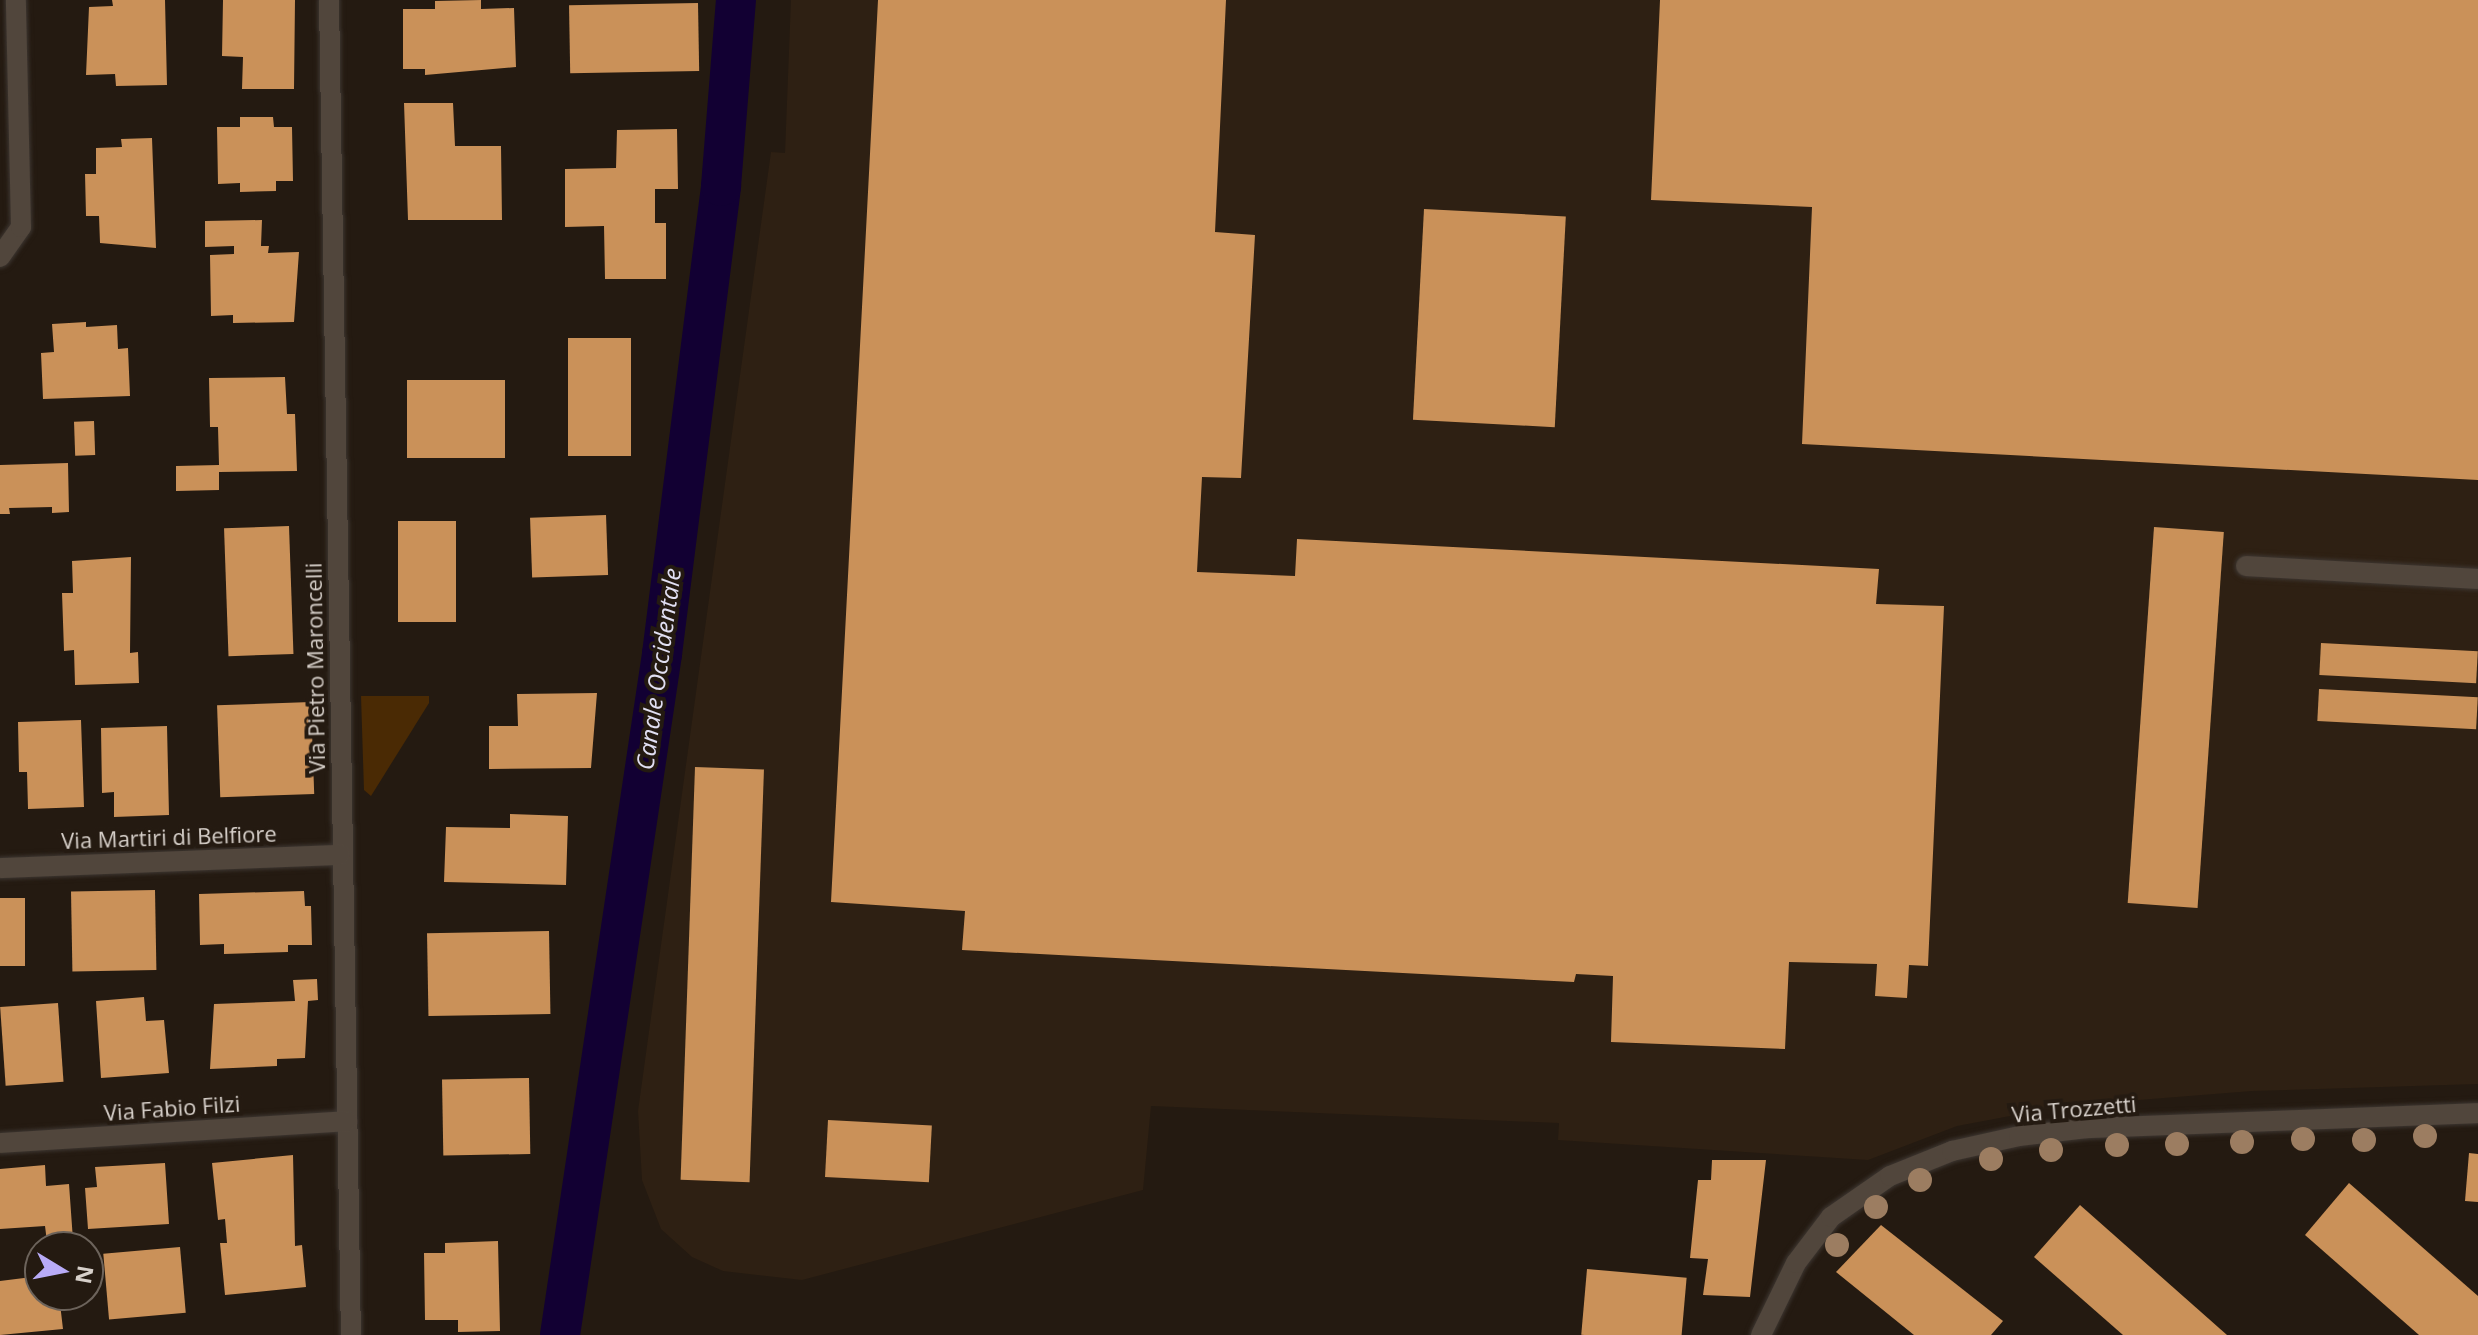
<!DOCTYPE html>
<html>
<head>
<meta charset="utf-8">
<style>
	body { margin:0 }
	#map { position:relative; width:2478px; height:1335px; overflow:hidden; background:#241a11; font-family:"Open Sans",sans-serif }
	div>[style] { position:absolute }
	.built>* { inset:0; background:#2e2013 }
	.green>* { inset:0; background:#4a2a04 }
	.canal>* { height:40px; margin:-20px; padding:0 20px; transform-origin:20px; border-radius:20px; background:#120033 }
	.building>* { inset:0; background:#ca9159; transform-origin:0 0 }
	.roads { filter:drop-shadow(0 0 2px #3d3631) drop-shadow(0 0 2px #3d3631) }
	.minor>* { height:20px; margin:-10px; padding:0 10px; transform-origin:10px; border-radius:10px; background:#51463c }
	.trees>* { width:24px; height:24px; margin:-12px; border-radius:50%; background:#9c7d61 }
	span { translate:-50% -50%; white-space:nowrap; text-align:center; line-height:1.15; -webkit-text-stroke:8px #241a11; paint-order:stroke }
	.street-label { font-size:22px; color:#d7d0ca }
	.water-label { font-size:24px; color:#e1dff2; font-style:italic }
	.north { position:absolute; left:24px; top:1231px; width:80px; height:80px; box-sizing:border-box; background:#241a11; border:2px solid #6c635b; border-radius:50%; rotate:100deg; font-size:22px; font-weight:700; line-height:32px; text-align:center; color:#d7d0ca }
	.north::after { content:''; display:block; margin:auto; width:28px; height:36px; background:#b8abf7; clip-path:polygon(50% 0,100% 100%,50% 72%,0 100%) }
</style>
</head>
<body>
<div id="map">
	<div class="built">
		<div style="clip-path:polygon(791px 0,2478px 0,2478px 1084px,2252px 1091px,2063px 1106px,1957px 1126px,1868px 1160px,1558px 1140px,1559px 1123px,1151px 1106px,1143px 1190px,802px 1280px,723px 1271px,692px 1257px,661px 1229px,642px 1180px,638px 1111px,771px 152px,785px 153px)"></div>
	</div>
	<div class="green">
		<div style="clip-path:polygon(361px 696px,429px 696px,429px 703px,371px 796px,364px 790px)"></div>
	</div>
	<div class="canal">
		<div style="left:560px;top:1335px;width:689px;rotate:-81.48deg"></div>
		<div style="left:662px;top:654px;width:472px;rotate:-82.8deg"></div>
		<div style="left:721px;top:186px;width:187px;rotate:-85.4deg"></div>
	</div>
	<div class="building">
		<div style="clip-path:polygon(112px 0,165px 0,167px 85px,116px 86px,115px 74px,86px 75px,89px 7px,113px 6px)"></div>
		<div style="clip-path:polygon(223px 0,295px 0,294px 89px,242px 89px,243px 57px,222px 56px)"></div>
		<div style="clip-path:polygon(481px 0,481px 9px,514px 8px,516px 67px,425px 75px,425px 69px,403px 69px,403px 9px,435px 9px,435px 1px)"></div>
		<div style="clip-path:polygon(878px 0,1226px 0,1215px 232px,1255px 235px,1241px 478px,1202px 477px,1197px 572px,1295px 576px,1297px 539px,1879px 569px,1876px 604px,1944px 606px,1928px 966px,1909px 965px,1907px 998px,1875px 996px,1877px 964px,1789px 962px,1785px 1049px,1611px 1042px,1613px 976px,1576px 974px,1574px 982px,962px 950px,965px 911px,831px 902px)"></div>
		<div style="clip-path:polygon(1660px 0,2478px 0,2478px 480px,1802px 444px,1812px 207px,1651px 200px)"></div>
		<div style="left:698px;top:3px;width:68px;height:129px;rotate:89deg"></div>
		<div style="clip-path:polygon(404px 103px,453px 103px,455px 146px,501px 146px,502px 220px,408px 220px)"></div>
		<div style="clip-path:polygon(240px 117px,273px 117px,274px 127px,292px 127px,293px 181px,276px 181px,276px 191px,240px 192px,240px 183px,218px 184px,217px 127px,240px 127px)"></div>
		<div style="clip-path:polygon(677px 129px,678px 189px,655px 189px,655px 223px,666px 223px,666px 279px,605px 279px,604px 226px,565px 227px,565px 169px,616px 168px,617px 130px)"></div>
		<div style="clip-path:polygon(152px 138px,156px 248px,100px 243px,99px 216px,86px 216px,85px 174px,96px 174px,96px 148px,122px 147px,121px 139px)"></div>
		<div style="left:1424px;top:209px;width:142px;height:211px;rotate:3deg"></div>
		<div style="clip-path:polygon(262px 220px,261px 246px,269px 246px,268px 253px,299px 252px,294px 322px,233px 323px,233px 315px,211px 316px,210px 255px,234px 254px,234px 246px,205px 247px,205px 221px)"></div>
		<div style="clip-path:polygon(86px 322px,86px 327px,117px 325px,118px 349px,128px 348px,130px 396px,43px 399px,41px 353px,54px 352px,52px 324px)"></div>
		<div style="left:568px;top:338px;width:63px;height:118px"></div>
		<div style="clip-path:polygon(285px 377px,287px 414px,295px 414px,297px 471px,219px 472px,219px 490px,176px 491px,176px 466px,219px 465px,218px 427px,210px 427px,209px 378px)"></div>
		<div style="left:407px;top:380px;width:98px;height:78px"></div>
		<div style="left:94px;top:421px;width:34px;height:20px;rotate:88deg"></div>
		<div style="clip-path:polygon(68px 463px,69px 512px,52px 513px,52px 507px,9px 508px,10px 514px,0 514px,0 465px)"></div>
		<div style="left:606px;top:515px;width:60px;height:76px;rotate:88deg"></div>
		<div style="left:398px;top:521px;width:58px;height:101px"></div>
		<div style="left:289px;top:526px;width:128px;height:65px;rotate:88deg"></div>
		<div style="left:2154px;top:527px;width:70px;height:377px;rotate:4deg"></div>
		<div style="clip-path:polygon(131px 557px,130px 653px,138px 652px,139px 683px,75px 685px,74px 650px,64px 651px,62px 593px,73px 593px,72px 561px)"></div>
		<div style="left:2321px;top:643px;width:157px;height:32px;rotate:3deg"></div>
		<div style="left:2319px;top:689px;width:159px;height:32px;rotate:3deg"></div>
		<div style="clip-path:polygon(597px 693px,591px 768px,489px 769px,489px 726px,518px 726px,517px 694px)"></div>
		<div style="left:311px;top:702px;width:92px;height:94px;rotate:88deg"></div>
		<div style="clip-path:polygon(81px 720px,84px 807px,28px 809px,27px 772px,19px 772px,18px 722px)"></div>
		<div style="clip-path:polygon(167px 726px,169px 815px,114px 817px,114px 792px,102px 793px,101px 728px)"></div>
		<div style="left:695px;top:767px;width:69px;height:413px;rotate:2deg"></div>
		<div style="clip-path:polygon(510px 814px,568px 816px,566px 885px,444px 882px,446px 827px,510px 828px)"></div>
		<div style="left:155px;top:890px;width:80px;height:84px;rotate:89deg"></div>
		<div style="clip-path:polygon(304px 891px,305px 906px,311px 906px,312px 945px,288px 945px,288px 952px,224px 954px,224px 944px,200px 945px,199px 894px)"></div>
		<div style="left:0;top:898px;width:25px;height:68px"></div>
		<div style="left:549px;top:931px;width:83px;height:122px;rotate:89deg"></div>
		<div style="clip-path:polygon(317px 979px,318px 1000px,308px 1001px,305px 1058px,277px 1059px,277px 1066px,210px 1069px,214px 1004px,295px 1001px,293px 980px)"></div>
		<div style="clip-path:polygon(144px 997px,146px 1021px,164px 1020px,169px 1073px,101px 1078px,96px 1001px)"></div>
		<div style="left:58px;top:1003px;width:79px;height:58px;rotate:86deg"></div>
		<div style="left:529px;top:1078px;width:76px;height:87px;rotate:89deg"></div>
		<div style="left:828px;top:1120px;width:104px;height:57px;rotate:3deg"></div>
		<div style="clip-path:polygon(2469px 1153px,2478px 1154px,2478px 1202px,2465px 1201px)"></div>
		<div style="clip-path:polygon(293px 1155px,295px 1246px,302px 1245px,306px 1287px,225px 1295px,220px 1243px,227px 1243px,225px 1219px,218px 1220px,212px 1163px)"></div>
		<div style="clip-path:polygon(1712px 1160px,1766px 1160px,1750px 1297px,1703px 1295px,1708px 1259px,1690px 1258px,1698px 1180px,1711px 1180px)"></div>
		<div style="clip-path:polygon(165px 1163px,169px 1224px,88px 1229px,85px 1188px,97px 1187px,95px 1167px)"></div>
		<div style="clip-path:polygon(45px 1165px,46px 1186px,69px 1184px,73px 1240px,47px 1242px,45px 1226px,0 1229px,0 1169px)"></div>
		<div style="clip-path:polygon(2349px 1183px,2478px 1296px,2478px 1335px,2419px 1335px,2305px 1235px)"></div>
		<div style="clip-path:polygon(2080px 1205px,2227px 1335px,2123px 1335px,2034px 1257px)"></div>
		<div style="clip-path:polygon(1881px 1225px,2003px 1321px,1991px 1335px,1914px 1335px,1836px 1272px)"></div>
		<div style="clip-path:polygon(498px 1241px,500px 1331px,458px 1332px,458px 1320px,425px 1320px,424px 1253px,445px 1253px,445px 1243px)"></div>
		<div style="left:180px;top:1247px;width:66px;height:77px;rotate:85deg"></div>
		<div style="left:1587px;top:1269px;width:100px;height:66px;rotate:5deg"></div>
		<div style="clip-path:polygon(40px 1276px,40px 1295px,59px 1295px,63px 1329px,0 1335px,0 1281px)"></div>
	</div>
	<div class="roads">
		<div class="minor">
			<div style="left:329px;top:0;width:1335px;rotate:89.06deg"></div>
			<div style="left:0;top:257px;width:37px;rotate:-55deg"></div>
			<div style="left:21px;top:227px;width:227px;rotate:-91.3deg"></div>
			<div style="left:2246px;top:566px;width:232px;rotate:3.2deg"></div>
			<div style="left:0;top:868px;width:340px;rotate:-2.2deg"></div>
			<div style="left:0;top:1143px;width:348px;rotate:-3.6deg"></div>
			<div style="left:1761px;top:1335px;width:80px;rotate:-64.1deg"></div>
			<div style="left:1796px;top:1263px;width:58px;rotate:-52.7deg"></div>
			<div style="left:1831px;top:1217px;width:72px;rotate:-34.8deg"></div>
			<div style="left:1890px;top:1176px;width:67px;rotate:-22deg"></div>
			<div style="left:1952px;top:1151px;width:69px;rotate:-12.6deg"></div>
			<div style="left:2019px;top:1136px;width:69px;rotate:-6.6deg"></div>
			<div style="left:2088px;top:1128px;width:390px;rotate:-2.2deg"></div>
		</div>
	</div>
	<div class="trees">
		<div style="left:2425px;top:1136px"></div>
		<div style="left:2303px;top:1139px"></div>
		<div style="left:2364px;top:1140px"></div>
		<div style="left:2242px;top:1142px"></div>
		<div style="left:2177px;top:1144px"></div>
		<div style="left:2117px;top:1145px"></div>
		<div style="left:2051px;top:1150px"></div>
		<div style="left:1991px;top:1159px"></div>
		<div style="left:1920px;top:1180px"></div>
		<div style="left:1876px;top:1207px"></div>
		<div style="left:1837px;top:1245px"></div>
	</div>
	<div class="street-label">
		<span style="left:315px;top:668px;rotate:-91deg">Via Pietro Maroncelli</span>
		<span style="left:169px;top:837px;rotate:-2deg">Via Martiri di Belfiore</span>
		<span style="left:172px;top:1108px;rotate:-4deg">Via Fabio Filzi</span>
		<span style="left:2074px;top:1109px;rotate:-5deg">Via Trozzetti</span>
	</div>
	<div class="water-label">
		<span style="left:658px;top:669px;rotate:-82deg">Canale Occidentale</span>
	</div>
	<div class="north">N</div>
</div>
</body>
</html>
